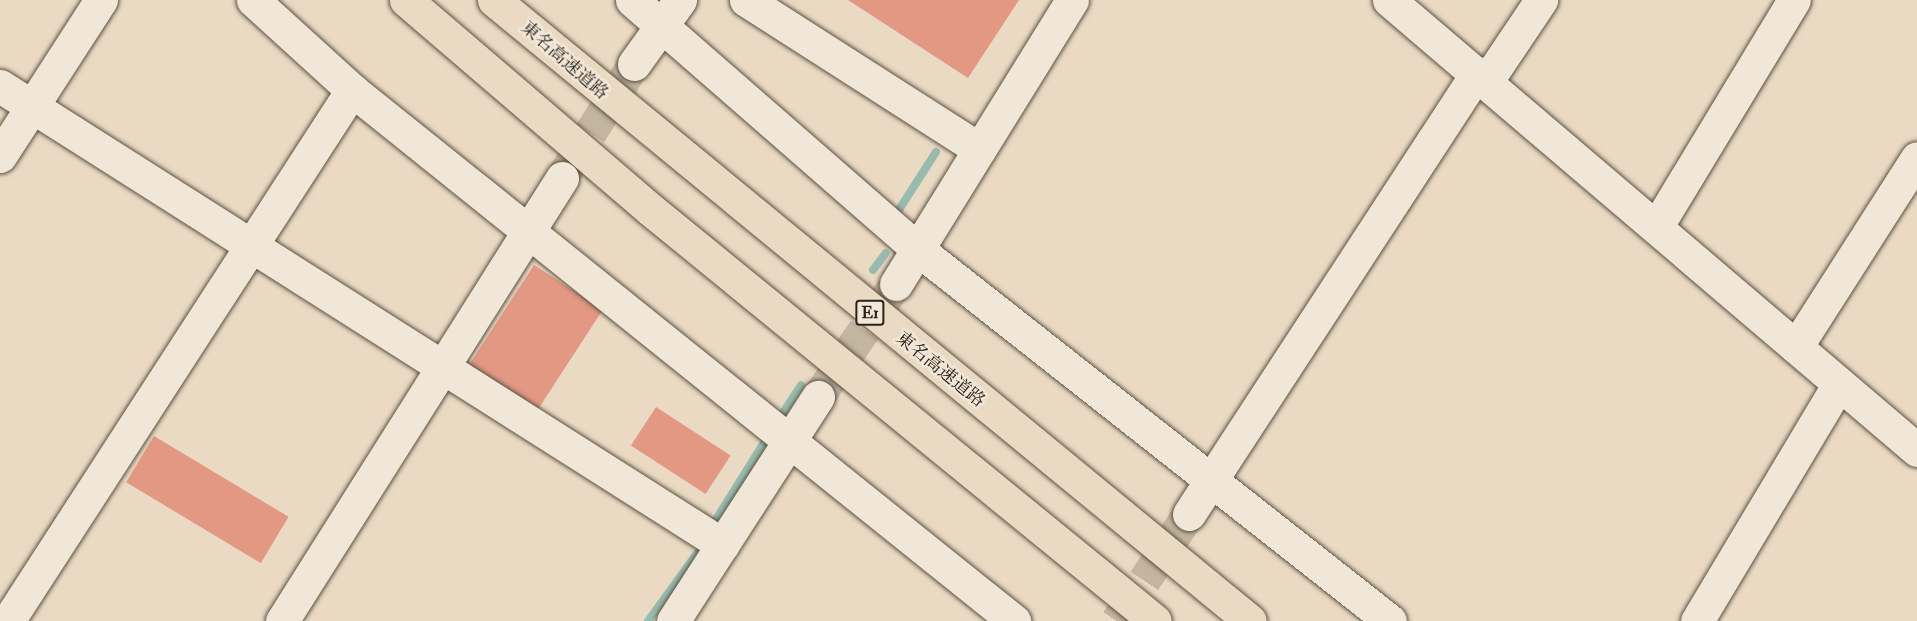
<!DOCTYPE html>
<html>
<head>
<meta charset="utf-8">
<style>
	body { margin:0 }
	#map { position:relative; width:1917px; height:621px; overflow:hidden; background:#eadac3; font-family:"IM FELL Double Pica","Noto Serif JP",serif }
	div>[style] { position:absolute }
	.stream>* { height:8px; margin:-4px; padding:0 4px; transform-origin:4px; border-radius:4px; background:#98bbb0 }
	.building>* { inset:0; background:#e39883; transform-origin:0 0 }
	.minor-tunnel>* { height:33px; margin-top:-16.5px; transform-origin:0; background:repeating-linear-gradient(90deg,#c4b5a1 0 33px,transparent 0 49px) }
	.roads { filter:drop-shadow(0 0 2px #5c5142) drop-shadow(0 0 2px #5c5142) }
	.minor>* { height:33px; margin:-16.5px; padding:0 16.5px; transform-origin:16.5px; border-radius:16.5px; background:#f1e7d8 }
	.highway>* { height:33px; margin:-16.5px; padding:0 16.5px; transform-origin:16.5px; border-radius:16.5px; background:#eadac3 }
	span { translate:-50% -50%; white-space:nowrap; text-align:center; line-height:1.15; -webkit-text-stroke:5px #f1e7d8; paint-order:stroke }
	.shield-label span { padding:2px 4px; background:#f1e7d8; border:2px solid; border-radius:4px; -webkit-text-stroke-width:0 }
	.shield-label { font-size:16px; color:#2c2317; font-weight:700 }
	.street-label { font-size:18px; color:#2c2317 }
</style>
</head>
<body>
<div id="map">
	<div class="stream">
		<div style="left:895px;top:216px;width:76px;rotate:-57.4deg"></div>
		<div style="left:873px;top:270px;width:21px;rotate:-53deg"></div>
		<div style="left:777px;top:422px;width:44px;rotate:-57deg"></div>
		<div style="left:715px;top:521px;width:104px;rotate:-58deg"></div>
		<div style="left:648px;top:621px;width:90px;rotate:-54deg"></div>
	</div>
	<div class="building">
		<div style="clip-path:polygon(848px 0,1019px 0,968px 78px)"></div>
		<div style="left:534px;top:265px;width:82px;height:123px;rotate:33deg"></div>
		<div style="left:656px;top:407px;width:89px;height:46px;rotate:33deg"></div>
		<div style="left:154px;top:436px;width:157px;height:54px;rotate:31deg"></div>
	</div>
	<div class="minor-tunnel">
		<div style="left:564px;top:174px;width:130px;rotate:-57.5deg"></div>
		<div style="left:818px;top:397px;width:137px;rotate:-55.4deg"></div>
		<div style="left:1117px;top:621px;width:129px;rotate:-56.1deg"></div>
	</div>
	<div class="roads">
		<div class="minor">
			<div style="left:253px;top:0;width:134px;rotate:42.3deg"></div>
			<div style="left:352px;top:90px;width:849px;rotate:38.73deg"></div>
			<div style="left:632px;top:0;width:377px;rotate:41.1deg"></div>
			<div style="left:916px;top:248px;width:603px;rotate:38.2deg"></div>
			<div style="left:746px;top:0;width:277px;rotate:32.6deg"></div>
			<div style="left:1389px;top:0;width:694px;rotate:40.44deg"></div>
			<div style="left:634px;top:64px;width:79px;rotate:-54.3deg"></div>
			<div style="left:1486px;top:82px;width:99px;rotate:-56.1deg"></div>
			<div style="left:0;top:86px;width:856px;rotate:32.41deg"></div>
			<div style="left:0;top:156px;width:186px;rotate:-57.1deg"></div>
			<div style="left:1657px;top:226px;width:264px;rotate:-58.8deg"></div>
			<div style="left:896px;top:284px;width:334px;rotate:-58.2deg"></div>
			<div style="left:1796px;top:347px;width:224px;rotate:-57.4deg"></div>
			<div style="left:1189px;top:514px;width:527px;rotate:-56.85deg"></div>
			<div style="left:8px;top:621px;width:633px;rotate:-57.06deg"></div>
			<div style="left:282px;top:621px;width:524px;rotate:-57.7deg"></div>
			<div style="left:673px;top:621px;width:267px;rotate:-57.1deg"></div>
			<div style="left:1697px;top:621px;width:276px;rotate:-59.1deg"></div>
		</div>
		<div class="highway">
			<div style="left:406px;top:0;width:323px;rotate:40.6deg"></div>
			<div style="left:651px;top:210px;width:650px;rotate:39.2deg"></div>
			<div style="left:494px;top:0;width:978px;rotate:39.4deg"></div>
		</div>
	</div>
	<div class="shield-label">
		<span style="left:870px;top:313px">E1</span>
	</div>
	<div class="street-label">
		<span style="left:564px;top:61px;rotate:41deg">東名高速道路</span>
		<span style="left:940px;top:370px;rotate:39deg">東名高速道路</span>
	</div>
</div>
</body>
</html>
